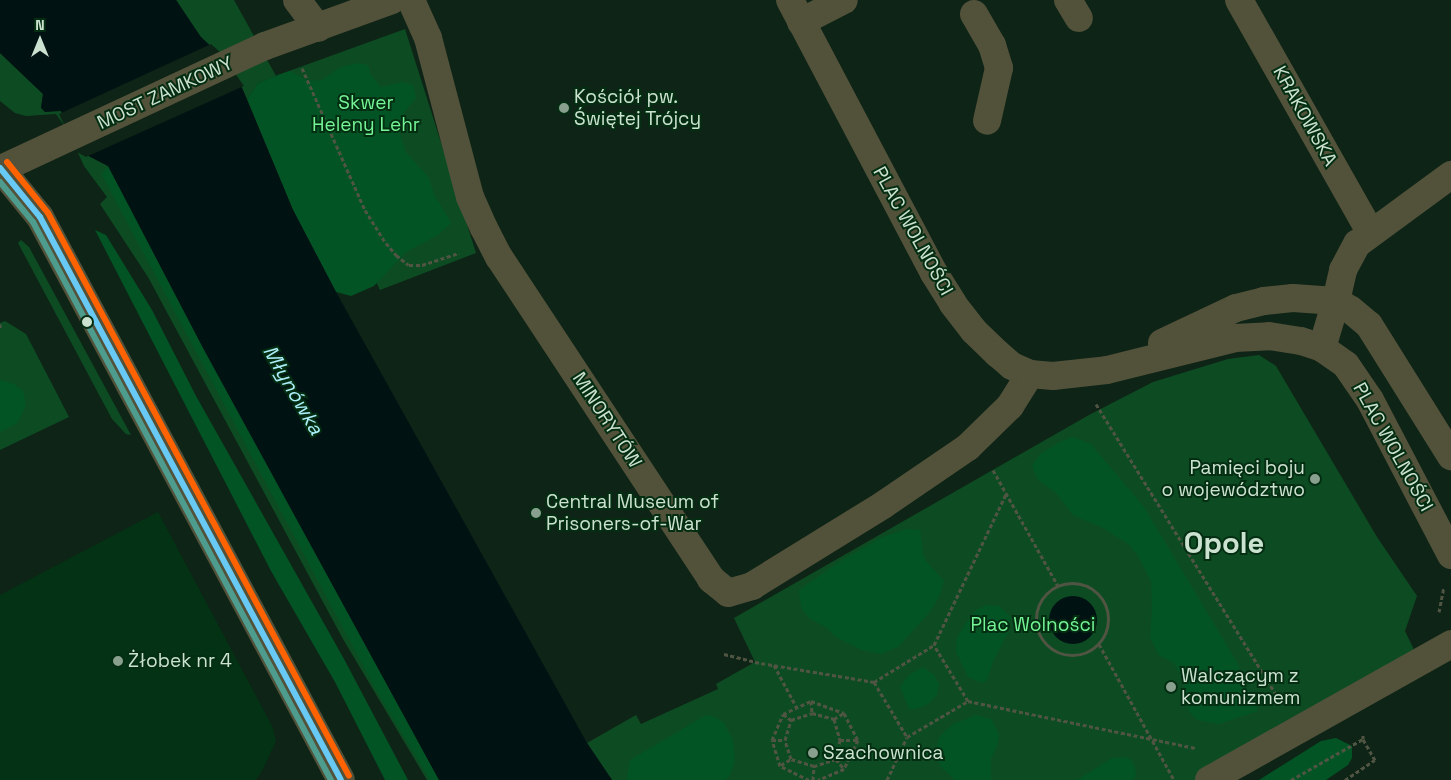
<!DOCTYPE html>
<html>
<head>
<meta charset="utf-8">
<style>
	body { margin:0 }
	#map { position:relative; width:1451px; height:780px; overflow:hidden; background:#0e2416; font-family:"Space Grotesk",sans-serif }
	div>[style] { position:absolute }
	.built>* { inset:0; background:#033314 }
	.green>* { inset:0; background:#0d4c23 }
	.forest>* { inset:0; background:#035425 }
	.water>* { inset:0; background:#011213 }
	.round { border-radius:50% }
	.pier>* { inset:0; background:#0e2416 }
	.path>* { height:3px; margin-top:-1.5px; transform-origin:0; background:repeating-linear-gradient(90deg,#505442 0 4px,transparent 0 6.5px) }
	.path>.ring { margin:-1.5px; padding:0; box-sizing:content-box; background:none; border:3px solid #505442; border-radius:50% }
	.minor>* { height:28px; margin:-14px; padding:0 14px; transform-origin:14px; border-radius:14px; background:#52513a }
	.bus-1>* { height:6px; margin:-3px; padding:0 3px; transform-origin:3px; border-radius:3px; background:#68c9f4 }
	.bus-2>* { height:6px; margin:-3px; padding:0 3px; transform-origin:3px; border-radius:3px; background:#4d9c8e }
	.bus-3>* { height:6px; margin:-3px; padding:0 3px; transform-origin:3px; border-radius:3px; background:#ff6200 }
	.dots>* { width:14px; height:14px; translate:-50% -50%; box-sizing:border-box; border:2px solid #042e12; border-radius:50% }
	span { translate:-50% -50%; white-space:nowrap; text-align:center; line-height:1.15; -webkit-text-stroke:4px #042e12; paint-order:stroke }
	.street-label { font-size:19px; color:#cce2d0 }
	.poi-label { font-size:19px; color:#cce2d0 }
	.left { translate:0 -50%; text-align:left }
	.right { translate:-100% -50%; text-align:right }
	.park-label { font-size:19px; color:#75f496 }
	.water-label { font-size:20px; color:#adf0fc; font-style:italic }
	.town-label { font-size:29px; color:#cce2d0; font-weight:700 }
	.north { position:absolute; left:15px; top:15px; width:50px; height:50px; -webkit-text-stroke:4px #042e12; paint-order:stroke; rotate:0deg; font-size:14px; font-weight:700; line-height:20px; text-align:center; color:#cce2d0 }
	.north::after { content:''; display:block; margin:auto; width:18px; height:22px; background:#cce2d0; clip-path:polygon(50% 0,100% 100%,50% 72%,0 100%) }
</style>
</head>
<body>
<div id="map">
	<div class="built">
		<div style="clip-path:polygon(158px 512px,272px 726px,276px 741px,263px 769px,256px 780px,0 780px,0 595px)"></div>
	</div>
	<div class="green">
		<div style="clip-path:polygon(176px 0,234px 0,276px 76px,258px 83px,247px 99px,242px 88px,218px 53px,205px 43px)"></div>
		<div style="clip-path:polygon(405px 29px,476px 253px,380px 290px,278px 75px)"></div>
		<div style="clip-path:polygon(0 53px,43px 94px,41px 108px,61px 111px,79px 151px,108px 166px,439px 780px,427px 780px,343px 639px,148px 277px,100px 204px,107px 197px,84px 166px,68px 131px,56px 114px,26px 116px,15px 113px,0 101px)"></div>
		<div style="clip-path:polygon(21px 240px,29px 247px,131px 435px,126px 434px,112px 419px,18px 243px)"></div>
		<div style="clip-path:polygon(5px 321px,26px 334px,69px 417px,0 450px,0 323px)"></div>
		<div style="clip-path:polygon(1259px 355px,1276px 366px,1377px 537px,1417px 596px,1405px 631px,1419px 660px,1209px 780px,612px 780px,587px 743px,636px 715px,641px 724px,718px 689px,716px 684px,755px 662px,734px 618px,1089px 415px,1153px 382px,1228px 359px)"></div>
	</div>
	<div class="forest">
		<div style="clip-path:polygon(357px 63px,368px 65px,371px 75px,381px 87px,402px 82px,413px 85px,416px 98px,405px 111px,398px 129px,406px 152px,429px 178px,434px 194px,451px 223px,438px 235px,406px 252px,374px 286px,351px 296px,336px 292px,293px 210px,247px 99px,258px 83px,278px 75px,290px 71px,308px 81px,322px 80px,339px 68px)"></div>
		<div style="clip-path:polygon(108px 166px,203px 348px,439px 780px,430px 780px,375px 688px,104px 179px,102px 174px)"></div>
		<div style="clip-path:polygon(95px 230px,106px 235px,152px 310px,196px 396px,344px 659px,408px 780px,385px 780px,335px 682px,271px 571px)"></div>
		<div style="clip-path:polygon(0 380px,14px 384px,23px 391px,26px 405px,17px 423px,0 432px)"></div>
		<div style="clip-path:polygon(1073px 437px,1091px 444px,1144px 507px,1238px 664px,1245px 687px,1256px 703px,1258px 711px,1219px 724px,1197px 720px,1189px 711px,1182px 677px,1174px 663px,1159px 655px,1150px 637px,1152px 609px,1151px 581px,1138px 556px,1128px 544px,1103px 528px,1073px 515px,1056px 493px,1038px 480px,1032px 466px,1040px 454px,1060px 442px)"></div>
		<div style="clip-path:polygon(906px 529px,920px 530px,923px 553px,926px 561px,944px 581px,939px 597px,929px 613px,898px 647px,881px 654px,862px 650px,836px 637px,827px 628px,809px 618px,801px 607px,799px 590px,839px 562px,880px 538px)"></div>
		<div style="clip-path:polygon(986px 605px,999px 606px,1011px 617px,1008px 633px,994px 659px,987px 680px,982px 683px,968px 677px,956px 652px,957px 638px,965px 624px,976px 610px)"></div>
		<div style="clip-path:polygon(923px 667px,934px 675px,939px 684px,937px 695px,928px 704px,917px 709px,909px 709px,900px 687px,909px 675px)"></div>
		<div style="clip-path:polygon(706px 715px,715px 717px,724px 723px,733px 740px,735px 761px,729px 777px,725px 780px,627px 780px,630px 760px)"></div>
		<div style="clip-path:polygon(976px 715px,991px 719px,999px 734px,997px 746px,991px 759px,991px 780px,955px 780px,941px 767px,935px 751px,940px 736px,953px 724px)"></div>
		<div style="clip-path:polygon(1336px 738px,1352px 746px,1352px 758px,1348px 765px,1326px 780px,1259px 780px,1321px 741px)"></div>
		<div style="clip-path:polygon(1125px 757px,1131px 760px,1135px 767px,1136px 776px,1132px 780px,1077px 780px,1112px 758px)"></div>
	</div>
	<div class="water">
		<div style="clip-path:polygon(0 0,176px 0,200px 36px,218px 53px,242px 88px,293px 210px,336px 292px,587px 743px,612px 780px,439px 780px,203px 348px,108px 166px,79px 151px,61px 111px,45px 112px,41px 108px,43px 94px,0 53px)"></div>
		<div class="round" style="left:1049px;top:596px;width:48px;height:48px"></div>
	</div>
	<div class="pier">
		<div style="clip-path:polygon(211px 44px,220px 52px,244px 86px,86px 157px,77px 152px,59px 114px)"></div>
	</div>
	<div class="path">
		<div style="left:302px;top:68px;width:155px;rotate:66.1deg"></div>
		<div style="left:365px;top:210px;width:39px;rotate:58deg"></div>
		<div style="left:386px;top:243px;width:16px;rotate:50deg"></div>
		<div style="left:396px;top:255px;width:16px;rotate:38deg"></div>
		<div style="left:409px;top:265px;width:13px"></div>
		<div style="left:422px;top:265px;width:39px;rotate:-18deg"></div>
		<div style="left:0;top:324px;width:5px;rotate:90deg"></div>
		<div style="left:1096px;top:404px;width:351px;rotate:58.2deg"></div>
		<div style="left:993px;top:470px;width:133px;rotate:60.7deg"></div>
		<div class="ring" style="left:1036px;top:583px;width:69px;height:69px"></div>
		<div style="left:1439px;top:612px;width:25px;rotate:-79deg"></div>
		<div style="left:1099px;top:644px;width:155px;rotate:61.1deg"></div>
		<div style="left:724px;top:654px;width:32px;rotate:14deg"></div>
		<div style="left:755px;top:662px;width:121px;rotate:9.5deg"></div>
		<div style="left:874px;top:682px;width:70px;rotate:-31.7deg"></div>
		<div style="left:934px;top:645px;width:167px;rotate:-64.5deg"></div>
		<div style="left:774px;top:665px;width:49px;rotate:61.9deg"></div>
		<div style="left:874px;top:682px;width:64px;rotate:59deg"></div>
		<div style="left:811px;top:701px;width:12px;rotate:85deg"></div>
		<div style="left:968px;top:701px;width:232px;rotate:11.7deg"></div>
		<div style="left:812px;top:713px;width:23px;rotate:15deg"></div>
		<div style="left:834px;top:719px;width:22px;rotate:74deg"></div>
		<div style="left:840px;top:740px;width:19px;rotate:102deg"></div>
		<div style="left:836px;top:759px;width:23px;rotate:162deg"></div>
		<div style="left:814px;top:766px;width:24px;rotate:-163deg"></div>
		<div style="left:791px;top:759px;width:20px;rotate:-108deg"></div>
		<div style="left:785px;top:740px;width:21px;rotate:-73deg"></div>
		<div style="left:791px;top:720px;width:22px;rotate:-18deg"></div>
		<div style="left:783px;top:714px;width:10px;rotate:37deg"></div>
		<div style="left:834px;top:719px;width:12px;rotate:-31deg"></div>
		<div style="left:772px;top:740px;width:13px"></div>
		<div style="left:840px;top:740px;width:18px"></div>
		<div style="left:836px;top:759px;width:13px;rotate:51deg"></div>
		<div style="left:781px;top:765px;width:12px;rotate:-31deg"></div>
		<div style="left:809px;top:780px;width:32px;rotate:-154deg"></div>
		<div style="left:780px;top:766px;width:27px;rotate:-107deg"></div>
		<div style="left:772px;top:740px;width:28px;rotate:-67deg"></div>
		<div style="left:783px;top:714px;width:31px;rotate:-25deg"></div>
		<div style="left:811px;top:701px;width:35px;rotate:20deg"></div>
		<div style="left:844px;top:713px;width:30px;rotate:63deg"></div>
		<div style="left:858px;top:740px;width:32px;rotate:116deg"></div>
		<div style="left:844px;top:769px;width:28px;rotate:157deg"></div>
		<div style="left:813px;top:780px;width:14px;rotate:-86deg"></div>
		<div style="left:887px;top:780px;width:47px;rotate:-65.1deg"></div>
		<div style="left:907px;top:737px;width:71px;rotate:-30.5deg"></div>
		<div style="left:968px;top:701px;width:66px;rotate:-121.3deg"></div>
		<div style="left:1291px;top:780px;width:83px;rotate:-29.7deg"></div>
		<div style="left:1363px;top:739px;width:6px;rotate:-90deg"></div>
		<div style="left:1345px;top:780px;width:36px;rotate:-34deg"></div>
		<div style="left:1375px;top:760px;width:24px;rotate:-120deg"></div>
	</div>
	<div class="minor">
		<div style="left:297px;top:0;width:35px;rotate:53deg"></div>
		<div style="left:411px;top:0;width:42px;rotate:65.9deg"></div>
		<div style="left:428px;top:38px;width:164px;rotate:75.2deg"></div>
		<div style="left:470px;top:197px;width:34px;rotate:66deg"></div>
		<div style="left:484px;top:228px;width:33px;rotate:63deg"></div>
		<div style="left:499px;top:257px;width:386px;rotate:56.6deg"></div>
		<div style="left:711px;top:579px;width:22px;rotate:39deg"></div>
		<div style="left:728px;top:593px;width:25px;rotate:-16deg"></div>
		<div style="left:752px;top:586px;width:154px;rotate:-31.7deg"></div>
		<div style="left:883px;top:505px;width:103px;rotate:-34.3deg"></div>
		<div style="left:968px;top:447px;width:59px;rotate:-44.3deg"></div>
		<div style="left:1010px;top:406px;width:38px;rotate:-58deg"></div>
		<div style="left:790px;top:0;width:309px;rotate:62.2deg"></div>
		<div style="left:934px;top:273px;width:36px;rotate:58deg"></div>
		<div style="left:953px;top:304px;width:34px;rotate:52deg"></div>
		<div style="left:974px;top:331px;width:33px;rotate:44deg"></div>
		<div style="left:998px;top:354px;width:18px;rotate:41deg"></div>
		<div style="left:1012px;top:366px;width:20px;rotate:24deg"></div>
		<div style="left:1030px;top:374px;width:23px;rotate:5deg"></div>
		<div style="left:1053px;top:376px;width:54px;rotate:-6.3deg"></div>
		<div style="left:1107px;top:370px;width:132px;rotate:-14deg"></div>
		<div style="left:1235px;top:338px;width:34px;rotate:-3deg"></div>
		<div style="left:1269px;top:336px;width:32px;rotate:9deg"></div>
		<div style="left:1301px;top:341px;width:22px;rotate:18deg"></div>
		<div style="left:1322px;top:348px;width:29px;rotate:35deg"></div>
		<div style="left:1346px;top:365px;width:42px;rotate:55.6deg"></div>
		<div style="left:1370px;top:400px;width:175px;rotate:62.4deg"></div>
		<div style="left:1068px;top:0;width:21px;rotate:59deg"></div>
		<div style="left:1239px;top:0;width:268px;rotate:60.5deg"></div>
		<div style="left:974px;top:14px;width:36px;rotate:60deg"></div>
		<div style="left:992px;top:45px;width:24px;rotate:73deg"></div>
		<div style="left:999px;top:68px;width:54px;rotate:102.8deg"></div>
		<div style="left:801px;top:22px;width:48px;rotate:-27.1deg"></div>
		<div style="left:0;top:168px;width:63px;rotate:50.8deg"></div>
		<div style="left:40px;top:217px;width:638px;rotate:61.87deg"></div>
		<div style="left:1px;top:169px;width:291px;rotate:-25deg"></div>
		<div style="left:265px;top:46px;width:135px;rotate:-19.9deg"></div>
		<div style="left:1162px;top:343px;width:82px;rotate:-25.3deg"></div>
		<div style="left:1236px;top:308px;width:29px;rotate:-14deg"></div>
		<div style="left:1264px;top:301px;width:29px;rotate:-6deg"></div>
		<div style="left:1293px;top:298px;width:43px;rotate:4deg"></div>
		<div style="left:1336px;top:301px;width:17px;rotate:31deg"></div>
		<div style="left:1351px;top:310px;width:23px;rotate:40deg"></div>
		<div style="left:1369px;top:325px;width:155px;rotate:58deg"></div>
		<div style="left:1322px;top:348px;width:49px;rotate:-73.4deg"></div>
		<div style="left:1336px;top:301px;width:32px;rotate:-77deg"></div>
		<div style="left:1343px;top:270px;width:30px;rotate:-62deg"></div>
		<div style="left:1357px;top:244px;width:117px;rotate:-36.3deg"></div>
		<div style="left:1209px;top:780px;width:278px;rotate:-29.3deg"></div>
	</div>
	<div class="bus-1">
		<div style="left:0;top:168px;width:63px;rotate:50.8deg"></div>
		<div style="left:40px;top:217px;width:638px;rotate:61.87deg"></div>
	</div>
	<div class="bus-2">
		<div style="left:0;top:182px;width:52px;rotate:50.5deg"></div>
		<div style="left:33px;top:222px;width:633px;rotate:61.9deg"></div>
	</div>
	<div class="bus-3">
		<div style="left:7px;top:162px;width:65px;rotate:51.2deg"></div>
		<div style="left:48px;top:213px;width:638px;rotate:61.87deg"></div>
	</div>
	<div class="dots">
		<div style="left:564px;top:108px;background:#8aa08f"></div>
		<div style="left:87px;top:322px;background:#cce2d0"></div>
		<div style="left:1315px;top:479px;background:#8aa08f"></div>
		<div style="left:536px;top:513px;background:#8aa08f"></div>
		<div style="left:118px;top:661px;background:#8aa08f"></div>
		<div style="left:1171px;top:687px;background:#8aa08f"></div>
		<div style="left:813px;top:753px;background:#8aa08f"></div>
	</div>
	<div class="street-label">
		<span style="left:165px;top:93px;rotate:-25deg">MOST ZAMKOWY</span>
		<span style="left:1305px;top:116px;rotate:61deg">KRAKOWSKA</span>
		<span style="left:913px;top:231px;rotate:61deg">PLAC WOLNOŚCI</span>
		<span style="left:607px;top:420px;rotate:57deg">MINORYTÓW</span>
		<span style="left:1393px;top:447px;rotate:61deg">PLAC WOLNOŚCI</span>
	</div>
	<div class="poi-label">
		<span class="left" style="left:574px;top:108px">Kościół pw.<br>Świętej Trójcy</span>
		<span class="right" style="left:1305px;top:479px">Pamięci boju<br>o województwo</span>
		<span class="left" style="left:546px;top:513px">Central Museum of<br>Prisoners-of-War</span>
		<span class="left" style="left:128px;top:661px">Żłobek nr 4</span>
		<span class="left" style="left:1181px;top:687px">Walczącym z<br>komunizmem</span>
		<span class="left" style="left:823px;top:753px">Szachownica</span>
	</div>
	<div class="park-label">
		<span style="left:366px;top:114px">Skwer<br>Heleny Lehr</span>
		<span style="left:1033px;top:625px">Plac Wolności</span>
	</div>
	<div class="water-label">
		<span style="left:293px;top:390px;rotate:60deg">Młynówka</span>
	</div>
	<div class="town-label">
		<span style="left:1224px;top:543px">Opole</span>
	</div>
	<div class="north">N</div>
</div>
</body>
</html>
